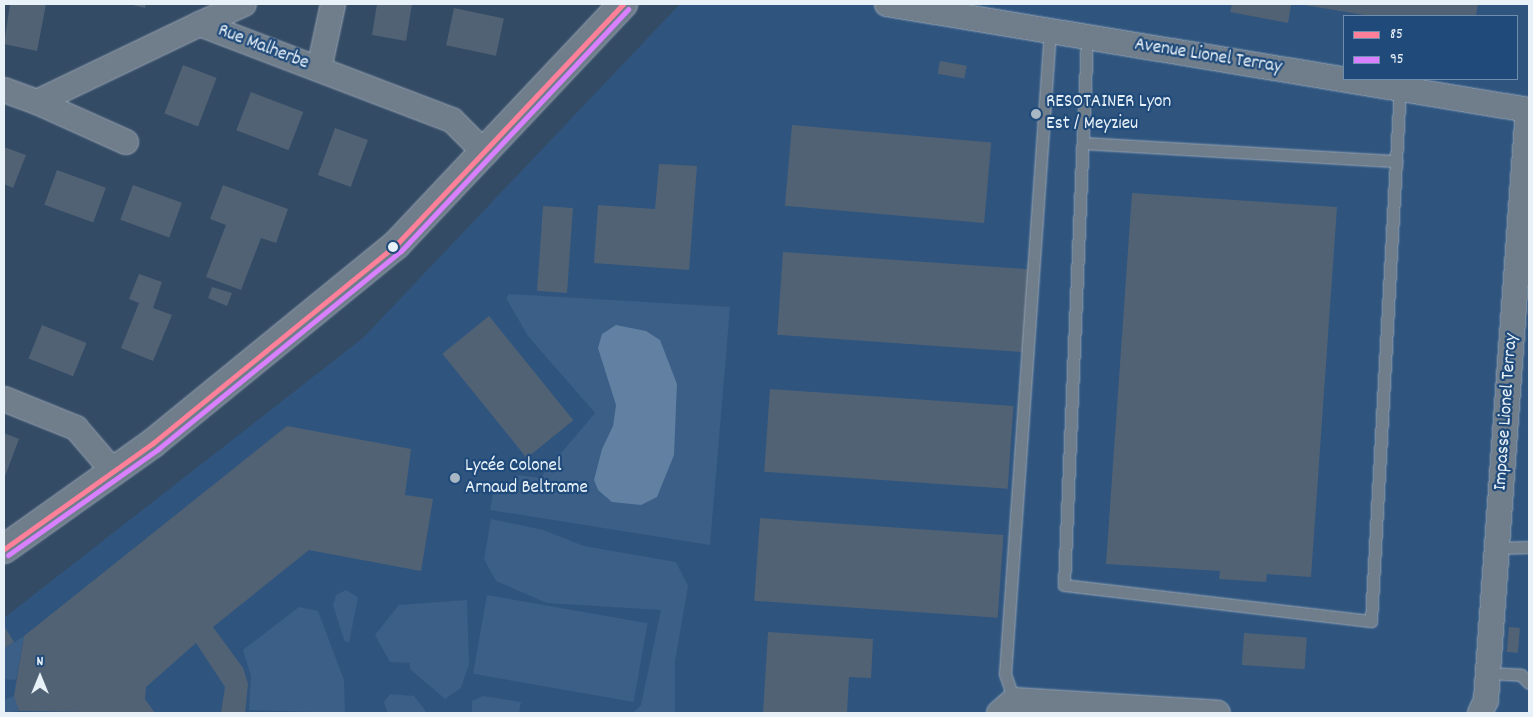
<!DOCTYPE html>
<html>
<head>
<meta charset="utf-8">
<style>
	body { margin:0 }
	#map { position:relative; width:1533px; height:717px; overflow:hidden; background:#344b65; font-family:Dekko,sans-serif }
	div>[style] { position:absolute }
	.built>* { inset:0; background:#2f557f }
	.green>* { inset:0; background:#3b5f87; transform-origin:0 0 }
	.water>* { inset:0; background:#6280a1 }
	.building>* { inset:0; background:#516275; transform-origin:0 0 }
	.roads { filter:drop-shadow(0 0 1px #9aa6b3) drop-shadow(0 0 1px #9aa6b3) }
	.service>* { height:11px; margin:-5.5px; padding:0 5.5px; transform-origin:5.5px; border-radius:5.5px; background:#707e8c }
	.minor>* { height:24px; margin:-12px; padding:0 12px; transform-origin:12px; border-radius:12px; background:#707e8c }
	.secondary>* { height:28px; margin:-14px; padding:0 14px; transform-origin:14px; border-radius:14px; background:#707e8c }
	.bus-1>* { height:5px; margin:-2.5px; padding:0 2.5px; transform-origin:2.5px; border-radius:2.5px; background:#ff8098 }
	.bus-2>* { height:5px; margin:-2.5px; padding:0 2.5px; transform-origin:2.5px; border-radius:2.5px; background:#d880ff }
	.dots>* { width:14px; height:14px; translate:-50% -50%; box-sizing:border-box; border:2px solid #1f4a7a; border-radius:50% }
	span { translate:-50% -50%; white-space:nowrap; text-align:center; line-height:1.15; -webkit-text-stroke:4.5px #1f4a7a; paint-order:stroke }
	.street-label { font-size:19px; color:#e8f1f8 }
	.poi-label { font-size:19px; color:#e8f1f8 }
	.left { translate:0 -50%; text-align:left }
	.frame { position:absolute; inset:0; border:5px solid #e8f1f8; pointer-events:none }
	.legend { position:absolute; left:1343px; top:15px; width:175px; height:65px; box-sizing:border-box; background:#1f4a7a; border:1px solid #6f8dac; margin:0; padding:6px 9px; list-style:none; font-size:15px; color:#e8f1f8 }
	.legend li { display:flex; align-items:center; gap:10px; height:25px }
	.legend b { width:25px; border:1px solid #6f8dac }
	.north { position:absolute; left:15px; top:652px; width:50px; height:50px; -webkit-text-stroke:4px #1f4a7a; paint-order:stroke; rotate:0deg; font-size:14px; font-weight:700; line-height:20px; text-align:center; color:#e8f1f8 }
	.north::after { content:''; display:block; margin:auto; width:18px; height:22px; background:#e8f1f8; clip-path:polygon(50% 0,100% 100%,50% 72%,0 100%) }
</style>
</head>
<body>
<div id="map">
	<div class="built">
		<div style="clip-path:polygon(evenodd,680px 4px,1529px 4px,1529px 713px,4px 713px,4px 618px,363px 338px,680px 4px,1344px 16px,1517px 16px,1517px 79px,1344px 79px,1344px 16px)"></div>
	</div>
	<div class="green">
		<div style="clip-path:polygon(509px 294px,730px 307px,710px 545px,490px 510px,493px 494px,517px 475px,540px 478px,595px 413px,528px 336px,506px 298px)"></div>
		<div style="clip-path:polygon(491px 519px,543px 530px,584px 546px,676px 562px,688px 586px,675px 661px,675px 713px,633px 713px,641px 705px,661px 610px,547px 603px,496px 581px,484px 559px)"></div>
		<div style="clip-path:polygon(346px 590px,358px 597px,349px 643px,344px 640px,333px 605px,336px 595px)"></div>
		<div style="left:487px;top:595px;width:163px;height:80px;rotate:10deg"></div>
		<div style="clip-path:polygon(467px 600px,469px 664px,461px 688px,445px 699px,410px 669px,410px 663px,390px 662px,375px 635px,399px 605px)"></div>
		<div style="clip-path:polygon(299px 607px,318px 611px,344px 680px,345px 713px,249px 710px,251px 676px,243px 650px)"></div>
		<div style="clip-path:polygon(24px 636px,16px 680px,4px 679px,4px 649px)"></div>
		<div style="clip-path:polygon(390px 694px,414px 696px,427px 713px,388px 713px,384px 702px)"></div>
		<div style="clip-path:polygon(14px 696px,19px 711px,4px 713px,4px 700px)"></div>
		<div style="clip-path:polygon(483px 696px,521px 702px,519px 713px,472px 713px,472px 701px)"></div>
	</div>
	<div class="water">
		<div style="clip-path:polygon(616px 325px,646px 331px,660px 340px,677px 384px,674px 455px,657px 497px,641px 505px,612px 502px,598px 490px,594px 480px,602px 449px,613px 426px,616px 405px,598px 348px,602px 334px)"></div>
	</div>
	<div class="building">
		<div style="clip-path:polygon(10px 4px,46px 4px,37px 51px,4px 44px)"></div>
		<div style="clip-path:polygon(129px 4px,146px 4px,145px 8px)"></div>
		<div style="clip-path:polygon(377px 4px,412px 4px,406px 41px,372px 35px)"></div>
		<div style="clip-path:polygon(1232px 4px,1291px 5px,1288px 23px,1230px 12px)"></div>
		<div style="clip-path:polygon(1478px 4px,1476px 16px,1371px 16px,1304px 5px)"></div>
		<div style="left:454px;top:8px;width:51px;height:38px;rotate:12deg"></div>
		<div style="left:940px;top:61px;width:27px;height:13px;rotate:10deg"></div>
		<div style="left:183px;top:65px;width:36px;height:52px;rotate:21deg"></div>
		<div style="left:251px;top:92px;width:56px;height:41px;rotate:21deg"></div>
		<div style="left:792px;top:125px;width:200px;height:81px;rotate:5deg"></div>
		<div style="left:335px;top:128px;width:35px;height:50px;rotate:20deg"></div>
		<div style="clip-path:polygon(4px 147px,26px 155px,13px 188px,4px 184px)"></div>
		<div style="clip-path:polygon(659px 164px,697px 166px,689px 270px,594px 263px,598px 205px,655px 209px)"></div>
		<div style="left:57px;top:170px;width:52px;height:37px;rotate:20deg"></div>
		<div style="left:133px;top:185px;width:52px;height:37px;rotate:20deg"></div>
		<div style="clip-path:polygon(223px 185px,288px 209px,276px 243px,261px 238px,241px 290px,206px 277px,226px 225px,210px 219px)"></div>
		<div style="clip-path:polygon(1132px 193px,1337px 207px,1311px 577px,1267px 574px,1266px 582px,1219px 579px,1220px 571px,1106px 564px)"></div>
		<div style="left:543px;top:206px;width:30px;height:85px;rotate:4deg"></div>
		<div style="left:783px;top:252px;width:246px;height:83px;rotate:4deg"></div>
		<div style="clip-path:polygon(139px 274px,162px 282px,153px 308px,172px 315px,153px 361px,121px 348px,139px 303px,129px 299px)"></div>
		<div style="clip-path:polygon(212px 287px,232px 293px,227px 306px,208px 298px)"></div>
		<div style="left:489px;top:316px;width:134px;height:60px;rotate:51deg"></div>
		<div style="left:42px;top:325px;width:48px;height:36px;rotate:22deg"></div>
		<div style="left:770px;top:389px;width:244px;height:83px;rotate:4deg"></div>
		<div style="clip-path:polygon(287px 426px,411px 449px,405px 495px,433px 499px,421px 571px,309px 550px,213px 627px,243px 668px,248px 684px,245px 713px,221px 713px,225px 687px,196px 643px,146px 687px,145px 699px,155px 713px,19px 711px,14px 696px,24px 636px)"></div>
		<div style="clip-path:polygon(4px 433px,19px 439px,4px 479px)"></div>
		<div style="left:760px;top:518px;width:244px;height:83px;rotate:4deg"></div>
		<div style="clip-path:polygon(4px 626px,14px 642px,4px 649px)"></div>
		<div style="left:1509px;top:627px;width:11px;height:25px;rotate:5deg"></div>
		<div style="clip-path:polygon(768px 632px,873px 639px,871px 678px,849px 677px,847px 713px,763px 713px)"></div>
		<div style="left:1244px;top:633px;width:63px;height:32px;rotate:4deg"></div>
	</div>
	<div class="roads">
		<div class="service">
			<div style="left:1087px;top:38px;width:547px;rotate:92.41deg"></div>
			<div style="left:1064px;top:585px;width:309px;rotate:6.7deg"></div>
			<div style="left:1371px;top:621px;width:534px;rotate:-86.89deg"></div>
			<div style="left:1083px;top:143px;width:314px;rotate:3.3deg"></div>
			<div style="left:1497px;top:548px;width:32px;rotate:-2deg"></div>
			<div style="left:1488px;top:673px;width:33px;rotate:3deg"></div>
			<div style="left:1521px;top:675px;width:11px;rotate:45deg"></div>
			<div style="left:1014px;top:700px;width:28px;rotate:-109deg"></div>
			<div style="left:1005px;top:674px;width:645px;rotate:-86deg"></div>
		</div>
		<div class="minor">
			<div style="left:887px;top:4px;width:651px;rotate:9.38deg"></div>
			<div style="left:200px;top:24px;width:48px;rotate:-24.4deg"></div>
			<div style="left:319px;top:69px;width:66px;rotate:-77.8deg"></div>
			<div style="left:4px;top:90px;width:35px;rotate:20deg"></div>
			<div style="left:126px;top:142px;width:98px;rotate:-155.8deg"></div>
			<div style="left:37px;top:102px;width:181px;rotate:-25.6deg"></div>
			<div style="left:200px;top:24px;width:270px;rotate:20.9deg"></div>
			<div style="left:452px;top:120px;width:47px;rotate:45deg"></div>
			<div style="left:4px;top:399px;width:78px;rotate:21.9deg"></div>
			<div style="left:76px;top:428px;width:57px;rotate:49.3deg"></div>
			<div style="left:999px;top:713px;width:20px;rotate:-41deg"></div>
			<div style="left:1014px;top:700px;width:204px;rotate:3.6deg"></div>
			<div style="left:1480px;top:713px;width:14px;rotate:-65deg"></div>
			<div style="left:1486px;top:700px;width:591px;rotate:-85.93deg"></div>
		</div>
		<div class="secondary">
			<div style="left:4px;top:549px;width:183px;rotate:-35.4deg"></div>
			<div style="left:153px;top:443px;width:313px;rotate:-39.2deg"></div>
			<div style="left:396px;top:245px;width:331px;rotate:-46.7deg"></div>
		</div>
	</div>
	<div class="bus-1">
		<div style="left:4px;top:549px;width:183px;rotate:-35.4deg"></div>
		<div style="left:153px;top:443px;width:313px;rotate:-39.2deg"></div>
		<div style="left:396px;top:245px;width:331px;rotate:-46.7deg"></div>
	</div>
	<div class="bus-2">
		<div style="left:8px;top:555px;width:184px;rotate:-35.2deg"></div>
		<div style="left:158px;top:449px;width:313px;rotate:-39.2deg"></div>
		<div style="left:401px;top:251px;width:332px;rotate:-46.8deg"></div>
	</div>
	<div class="dots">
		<div style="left:1036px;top:114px;background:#a9b7c5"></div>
		<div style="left:393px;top:247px;background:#e8f1f8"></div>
		<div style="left:455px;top:478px;background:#a9b7c5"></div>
	</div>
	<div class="street-label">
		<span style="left:263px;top:48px;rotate:21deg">Rue Malherbe</span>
		<span style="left:1208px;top:57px;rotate:9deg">Avenue Lionel Terray</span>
		<span style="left:1507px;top:412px;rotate:-86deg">Impasse Lionel Terray</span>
	</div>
	<div class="poi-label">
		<span class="left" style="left:1046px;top:114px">RESOTAINER Lyon<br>Est / Meyzieu</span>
		<span class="left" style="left:465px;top:478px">Lycée Colonel<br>Arnaud Beltrame</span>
	</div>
	<div class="frame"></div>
	<ul class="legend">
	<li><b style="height:6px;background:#ff8098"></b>85</li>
	<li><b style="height:6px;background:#d880ff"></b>95</li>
	</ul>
	<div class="north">N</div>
</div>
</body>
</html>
